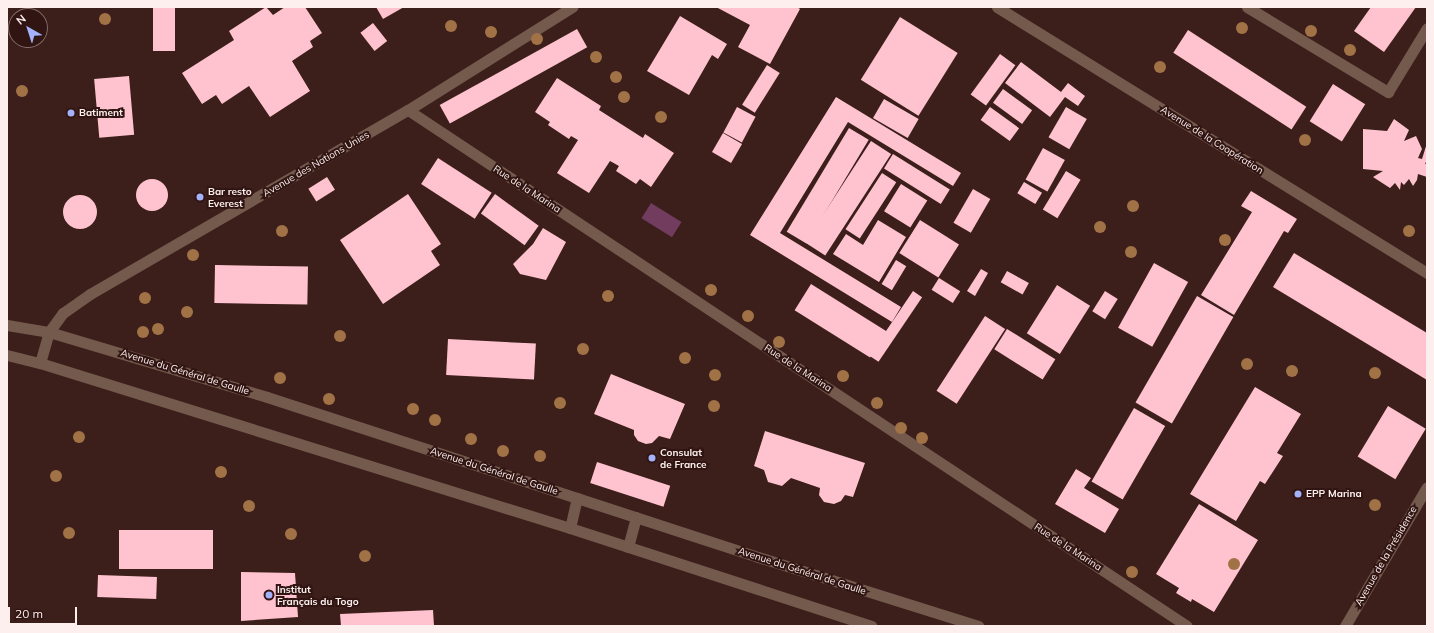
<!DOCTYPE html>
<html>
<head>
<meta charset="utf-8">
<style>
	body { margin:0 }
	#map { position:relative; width:1434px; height:633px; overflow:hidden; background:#3c1e1b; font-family:Mulish,sans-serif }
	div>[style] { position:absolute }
	.water>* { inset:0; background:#713c5e; transform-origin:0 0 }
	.building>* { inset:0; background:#ffc3d0; transform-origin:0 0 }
	.round { border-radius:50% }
	.service>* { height:11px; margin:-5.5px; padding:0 5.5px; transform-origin:5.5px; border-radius:5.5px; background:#745a4d }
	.minor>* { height:11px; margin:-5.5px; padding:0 5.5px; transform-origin:5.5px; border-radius:5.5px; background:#745a4d }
	.tertiary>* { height:11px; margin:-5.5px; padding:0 5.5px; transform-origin:5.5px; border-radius:5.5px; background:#745a4d }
	.trees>* { width:12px; height:12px; margin:-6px; border-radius:50%; background:#a17246 }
	.dots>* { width:11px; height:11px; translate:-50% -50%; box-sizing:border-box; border:2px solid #311512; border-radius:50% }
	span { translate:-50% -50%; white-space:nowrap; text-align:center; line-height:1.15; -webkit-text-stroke:4px #311512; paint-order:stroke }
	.poi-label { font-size:10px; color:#fcefed; font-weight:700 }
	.left { translate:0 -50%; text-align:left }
	.street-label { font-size:10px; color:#fcefed }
	.frame { position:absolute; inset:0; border:8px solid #fcefed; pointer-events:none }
	.north { position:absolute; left:8px; top:8px; width:40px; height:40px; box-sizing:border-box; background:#311512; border:1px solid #826c6a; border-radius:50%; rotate:321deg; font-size:11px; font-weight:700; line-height:16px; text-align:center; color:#fcefed }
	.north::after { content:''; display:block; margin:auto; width:14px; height:18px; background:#a4b2fc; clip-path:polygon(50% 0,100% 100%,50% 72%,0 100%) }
	.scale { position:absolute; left:8px; top:607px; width:69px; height:18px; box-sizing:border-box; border:2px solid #fcefed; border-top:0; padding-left:5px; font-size:12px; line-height:14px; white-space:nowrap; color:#fcefed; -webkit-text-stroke:3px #311512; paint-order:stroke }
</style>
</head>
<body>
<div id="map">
	<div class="water">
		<div style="left:651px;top:203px;width:36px;height:18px;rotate:32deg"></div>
	</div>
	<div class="building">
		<div style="left:153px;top:7px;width:22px;height:44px"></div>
		<div style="clip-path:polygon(266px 7px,273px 15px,285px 7px,305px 7px,322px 33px,310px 41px,313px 47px,292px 61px,310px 91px,270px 117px,249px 86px,222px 104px,216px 95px,202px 104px,182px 73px,234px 40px,229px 31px)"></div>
		<div style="clip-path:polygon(376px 7px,404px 7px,383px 19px)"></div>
		<div style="clip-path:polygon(716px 7px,797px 7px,800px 9px,770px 64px,738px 47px,750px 25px)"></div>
		<div style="clip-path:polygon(1371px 7px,1416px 7px,1384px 52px,1354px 31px)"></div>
		<div style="clip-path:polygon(680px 16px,727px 44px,718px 59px,712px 55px,689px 95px,647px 71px)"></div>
		<div style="left:900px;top:17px;width:68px;height:74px;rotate:32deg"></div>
		<div style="left:373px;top:23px;width:23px;height:16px;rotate:52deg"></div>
		<div style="left:577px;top:29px;width:21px;height:157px;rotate:61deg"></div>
		<div style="left:1188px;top:30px;width:141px;height:27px;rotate:33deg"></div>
		<div style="left:1000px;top:54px;width:19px;height:50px;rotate:36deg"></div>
		<div style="clip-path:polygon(1021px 62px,1061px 92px,1068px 83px,1085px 96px,1078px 106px,1065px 97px,1050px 117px,1005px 83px)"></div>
		<div style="left:767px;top:65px;width:15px;height:47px;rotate:32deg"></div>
		<div style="left:129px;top:76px;width:59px;height:35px;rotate:85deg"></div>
		<div style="clip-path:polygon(557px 78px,601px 106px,599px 110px,643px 138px,645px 134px,674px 153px,651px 187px,640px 179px,636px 184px,616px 171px,619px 166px,610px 161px,589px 193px,557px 173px,578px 140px,571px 136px,569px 139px,548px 125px,550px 122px,535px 112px)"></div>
		<div style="left:1333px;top:84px;width:38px;height:44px;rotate:32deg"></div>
		<div style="left:1003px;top:89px;width:36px;height:17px;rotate:36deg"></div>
		<div style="clip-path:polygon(836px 97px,961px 173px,953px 186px,848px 122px,780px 233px,901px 307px,892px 322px,750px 235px)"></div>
		<div style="left:884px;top:99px;width:40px;height:22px;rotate:30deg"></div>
		<div style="left:737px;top:107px;width:21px;height:29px;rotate:28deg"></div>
		<div style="left:990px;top:107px;width:36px;height:16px;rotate:36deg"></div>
		<div style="left:1066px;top:107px;width:24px;height:35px;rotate:30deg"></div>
		<div style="clip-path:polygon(1394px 119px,1409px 130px,1404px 141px,1416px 136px,1422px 149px,1418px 158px,1422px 159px,1427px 143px,1427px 162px,1425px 163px,1427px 166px,1427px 177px,1418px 174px,1417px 180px,1413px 186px,1409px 179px,1404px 185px,1401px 182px,1400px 190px,1395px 183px,1390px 188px,1373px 177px,1383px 171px,1363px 169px,1363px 129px,1387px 131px)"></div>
		<div style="left:849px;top:128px;width:23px;height:121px;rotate:31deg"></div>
		<div style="left:723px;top:133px;width:22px;height:22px;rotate:30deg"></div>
		<div style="left:871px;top:141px;width:24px;height:121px;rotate:33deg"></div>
		<div style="left:1043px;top:148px;width:25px;height:36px;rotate:29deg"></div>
		<div style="left:893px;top:154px;width:67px;height:17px;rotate:32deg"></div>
		<div style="left:438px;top:158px;width:64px;height:31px;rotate:33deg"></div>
		<div style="left:1066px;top:171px;width:17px;height:45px;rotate:31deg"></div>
		<div style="left:882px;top:173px;width:17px;height:67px;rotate:33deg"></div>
		<div style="left:327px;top:177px;width:15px;height:22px;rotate:58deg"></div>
		<div class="round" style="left:136px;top:179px;width:32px;height:32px"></div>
		<div style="left:1024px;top:182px;width:21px;height:13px;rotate:31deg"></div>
		<div style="left:901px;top:184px;width:31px;height:32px;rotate:32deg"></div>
		<div style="left:973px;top:189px;width:20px;height:39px;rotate:30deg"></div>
		<div style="clip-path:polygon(1251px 191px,1297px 219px,1288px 233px,1284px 231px,1234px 315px,1201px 295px,1252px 212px,1241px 206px)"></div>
		<div style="clip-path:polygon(408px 194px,441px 244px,431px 251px,440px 265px,383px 304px,340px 240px)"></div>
		<div style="left:495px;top:194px;width:54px;height:24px;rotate:36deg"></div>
		<div class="round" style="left:63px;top:195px;width:34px;height:34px"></div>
		<div style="clip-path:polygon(878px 220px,906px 237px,879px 282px,833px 254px,846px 234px,863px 245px)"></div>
		<div style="left:920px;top:220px;width:46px;height:39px;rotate:32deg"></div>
		<div style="clip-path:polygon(543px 228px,566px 242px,546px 280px,520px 274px,513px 264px,533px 244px)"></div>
		<div style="clip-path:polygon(1294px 253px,1427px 333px,1427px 380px,1273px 287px)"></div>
		<div style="left:896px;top:260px;width:12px;height:28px;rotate:31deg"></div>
		<div style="left:1154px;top:263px;width:39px;height:74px;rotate:29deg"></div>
		<div style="left:215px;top:265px;width:93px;height:38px;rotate:1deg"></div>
		<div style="clip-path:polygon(981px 269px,988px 273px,975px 296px,967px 291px)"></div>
		<div style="left:1007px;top:271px;width:25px;height:13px;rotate:29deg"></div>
		<div style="left:939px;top:278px;width:25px;height:14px;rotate:32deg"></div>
		<div style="left:811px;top:284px;width:89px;height:31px;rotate:32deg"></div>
		<div style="left:1057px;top:285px;width:39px;height:57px;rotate:32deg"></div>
		<div style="left:913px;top:291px;width:11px;height:78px;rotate:34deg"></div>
		<div style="left:1105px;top:291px;width:15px;height:24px;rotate:32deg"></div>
		<div style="left:1197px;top:296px;width:42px;height:123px;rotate:30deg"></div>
		<div style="left:985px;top:316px;width:24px;height:89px;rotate:33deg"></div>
		<div style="left:1007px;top:329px;width:57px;height:24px;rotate:32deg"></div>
		<div style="left:448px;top:339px;width:88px;height:36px;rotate:3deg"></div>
		<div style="clip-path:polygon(611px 374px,685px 404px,670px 439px,659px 436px,652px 443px,646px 444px,638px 441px,634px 435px,634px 430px,594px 414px)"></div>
		<div style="clip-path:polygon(1255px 387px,1301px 414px,1277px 453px,1283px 456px,1265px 484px,1260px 481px,1236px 521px,1190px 494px)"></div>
		<div style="left:1388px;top:406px;width:44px;height:59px;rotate:31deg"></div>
		<div style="left:1134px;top:408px;width:36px;height:85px;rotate:30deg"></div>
		<div style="clip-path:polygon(765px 431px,865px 463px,853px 497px,845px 495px,841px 501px,834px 504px,824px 502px,819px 495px,820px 488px,791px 478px,782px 486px,768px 482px,764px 470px,754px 466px)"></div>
		<div style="left:597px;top:462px;width:77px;height:22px;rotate:18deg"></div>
		<div style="clip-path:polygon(1076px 469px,1091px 478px,1084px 488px,1119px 509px,1105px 533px,1055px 504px)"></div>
		<div style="clip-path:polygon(1199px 504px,1258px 540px,1214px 612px,1192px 599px,1191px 602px,1176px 593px,1179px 588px,1156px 574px)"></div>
		<div style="left:213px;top:530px;width:39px;height:94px;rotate:90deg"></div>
		<div style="clip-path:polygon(241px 572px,295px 573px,298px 617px,241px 621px)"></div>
		<div style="left:98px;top:575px;width:59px;height:22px;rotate:2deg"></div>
		<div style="clip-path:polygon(433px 610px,434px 626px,341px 626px,340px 614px)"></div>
	</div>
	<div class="service">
		<div style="left:1247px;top:7px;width:165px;rotate:31.1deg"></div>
		<div style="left:1388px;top:92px;width:75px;rotate:-58.6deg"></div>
	</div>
	<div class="minor">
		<div style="left:997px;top:7px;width:506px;rotate:31.74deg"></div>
		<div style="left:408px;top:110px;width:934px;rotate:33.52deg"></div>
		<div style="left:40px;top:363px;width:32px;rotate:-74deg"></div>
		<div style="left:49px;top:332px;width:24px;rotate:-54deg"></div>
		<div style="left:63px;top:313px;width:33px;rotate:-35deg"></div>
		<div style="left:90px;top:294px;width:367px;rotate:-30.1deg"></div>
		<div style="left:408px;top:110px;width:194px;rotate:-32.1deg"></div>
		<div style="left:1345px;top:626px;width:161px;rotate:-59.5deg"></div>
	</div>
	<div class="tertiary">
		<div style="left:7px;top:325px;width:43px;rotate:9.5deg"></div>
		<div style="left:49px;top:332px;width:227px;rotate:16.6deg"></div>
		<div style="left:267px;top:397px;width:516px;rotate:18.05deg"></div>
		<div style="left:758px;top:557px;width:231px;rotate:17.4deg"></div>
		<div style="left:7px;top:355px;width:34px;rotate:14deg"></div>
		<div style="left:40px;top:363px;width:555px;rotate:17.29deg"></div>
		<div style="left:570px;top:528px;width:317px;rotate:18deg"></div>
		<div style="left:570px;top:528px;width:31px;rotate:-77deg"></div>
		<div style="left:628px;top:547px;width:31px;rotate:-75deg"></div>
	</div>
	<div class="trees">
		<div style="left:105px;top:19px"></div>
		<div style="left:451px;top:26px"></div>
		<div style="left:1242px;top:28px"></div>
		<div style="left:1311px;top:31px"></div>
		<div style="left:491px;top:32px"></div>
		<div style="left:537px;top:39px"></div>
		<div style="left:1350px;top:50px"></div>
		<div style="left:596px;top:57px"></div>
		<div style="left:1160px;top:67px"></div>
		<div style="left:616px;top:77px"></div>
		<div style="left:22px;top:91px"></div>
		<div style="left:624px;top:97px"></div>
		<div style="left:661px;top:117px"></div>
		<div style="left:1305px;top:140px"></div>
		<div style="left:1133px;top:206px"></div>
		<div style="left:1100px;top:227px"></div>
		<div style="left:282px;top:231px"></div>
		<div style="left:1409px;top:231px"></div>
		<div style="left:1225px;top:240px"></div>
		<div style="left:1131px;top:252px"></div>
		<div style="left:193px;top:255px"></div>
		<div style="left:711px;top:290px"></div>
		<div style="left:608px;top:296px"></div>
		<div style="left:145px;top:298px"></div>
		<div style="left:187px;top:312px"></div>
		<div style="left:748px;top:316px"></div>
		<div style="left:158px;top:329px"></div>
		<div style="left:143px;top:332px"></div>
		<div style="left:340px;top:336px"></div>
		<div style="left:779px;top:342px"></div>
		<div style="left:583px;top:349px"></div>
		<div style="left:685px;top:358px"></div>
		<div style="left:1247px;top:364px"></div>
		<div style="left:1292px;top:371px"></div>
		<div style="left:1375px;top:373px"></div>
		<div style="left:715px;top:375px"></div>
		<div style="left:843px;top:376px"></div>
		<div style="left:280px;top:378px"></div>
		<div style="left:329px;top:399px"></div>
		<div style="left:560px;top:403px"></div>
		<div style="left:877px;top:403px"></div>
		<div style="left:714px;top:406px"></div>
		<div style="left:413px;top:409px"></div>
		<div style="left:435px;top:420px"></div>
		<div style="left:901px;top:428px"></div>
		<div style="left:79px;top:437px"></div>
		<div style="left:922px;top:438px"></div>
		<div style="left:471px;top:439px"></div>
		<div style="left:503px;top:451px"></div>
		<div style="left:540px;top:456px"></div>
		<div style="left:221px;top:472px"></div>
		<div style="left:56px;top:476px"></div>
		<div style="left:1375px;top:505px"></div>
		<div style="left:249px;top:506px"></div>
		<div style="left:69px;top:533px"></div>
		<div style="left:291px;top:534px"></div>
		<div style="left:365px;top:556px"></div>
		<div style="left:1234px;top:564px"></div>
		<div style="left:1132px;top:572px"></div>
	</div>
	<div class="dots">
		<div style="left:71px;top:113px;background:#a4b2fc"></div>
		<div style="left:200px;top:197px;background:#a4b2fc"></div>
		<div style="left:652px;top:458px;background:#a4b2fc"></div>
		<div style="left:1298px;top:494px;background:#a4b2fc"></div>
		<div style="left:269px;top:595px;background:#a4b2fc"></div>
	</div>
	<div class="poi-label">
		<span class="left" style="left:79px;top:113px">Batiment</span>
		<span class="left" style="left:208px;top:197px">Bar resto<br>Everest</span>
		<span class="left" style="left:660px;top:458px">Consulat<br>de France</span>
		<span class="left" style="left:1306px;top:494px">EPP Marina</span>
		<span class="left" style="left:277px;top:595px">Institut<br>Français du Togo</span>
	</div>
	<div class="street-label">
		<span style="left:1212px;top:140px;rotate:32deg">Avenue de la Coopération</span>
		<span style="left:316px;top:164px;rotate:-30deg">Avenue des Nations Unies</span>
		<span style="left:527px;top:189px;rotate:33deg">Rue de la Marina</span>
		<span style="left:798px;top:368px;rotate:33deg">Rue de la Marina</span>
		<span style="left:185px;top:372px;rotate:17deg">Avenue du Général de Gaulle</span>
		<span style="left:494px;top:471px;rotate:18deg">Avenue du Général de Gaulle</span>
		<span style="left:1068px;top:547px;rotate:33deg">Rue de la Marina</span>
		<span style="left:1386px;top:556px;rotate:-60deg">Avenue de la Présidence</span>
		<span style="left:802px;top:571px;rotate:18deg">Avenue du Général de Gaulle</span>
	</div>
	<div class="frame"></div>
	<div class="north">N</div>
	<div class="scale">20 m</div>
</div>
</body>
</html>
